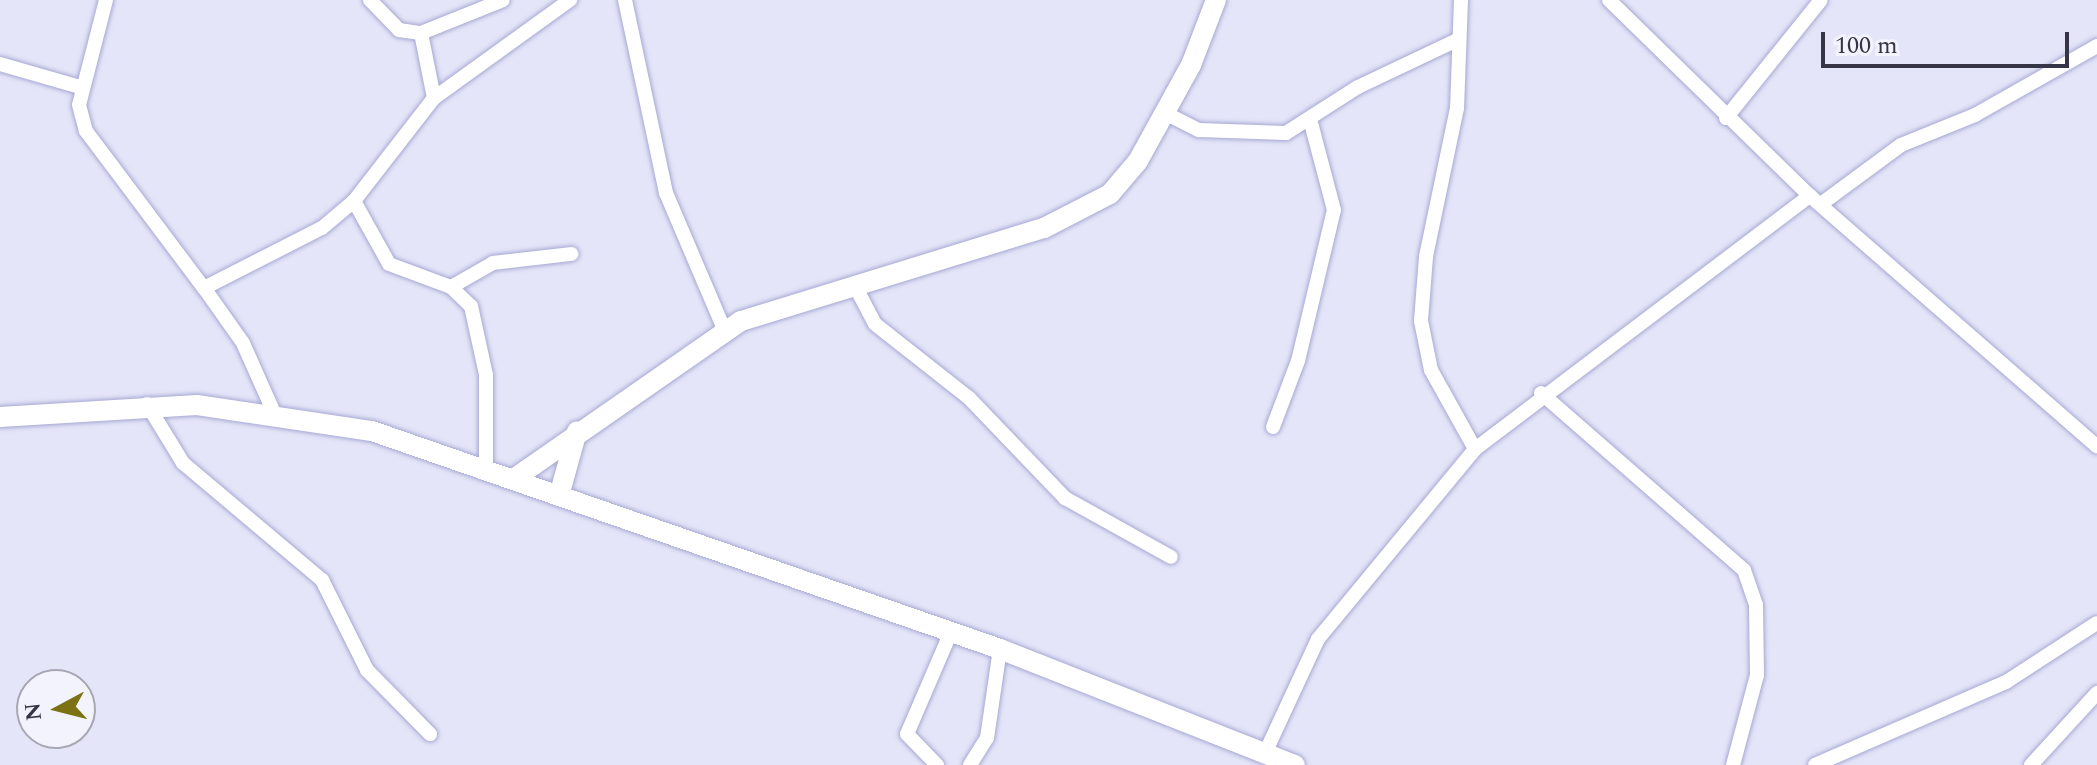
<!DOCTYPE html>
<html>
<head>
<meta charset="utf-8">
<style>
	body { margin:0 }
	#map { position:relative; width:2097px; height:765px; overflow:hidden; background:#e4e5f8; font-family:Spectral,serif }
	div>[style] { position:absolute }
	.roads { filter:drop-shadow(0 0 2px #a7a8d3) drop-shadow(0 0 2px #a7a8d3) }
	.street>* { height:14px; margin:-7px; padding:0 7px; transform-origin:7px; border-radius:7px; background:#fff }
	.secondary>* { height:20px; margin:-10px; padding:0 10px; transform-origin:10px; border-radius:10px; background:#fff }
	span { translate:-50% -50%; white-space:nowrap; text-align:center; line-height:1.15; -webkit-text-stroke:6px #f3f3fd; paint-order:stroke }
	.north { position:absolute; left:16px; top:669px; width:80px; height:80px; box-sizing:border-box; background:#f3f3fd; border:2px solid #a7a7b4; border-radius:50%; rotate:263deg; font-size:22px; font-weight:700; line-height:32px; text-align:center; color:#353547 }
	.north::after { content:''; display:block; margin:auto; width:28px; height:36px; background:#7c7213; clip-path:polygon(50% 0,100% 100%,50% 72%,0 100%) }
	.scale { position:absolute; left:1821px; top:32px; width:248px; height:36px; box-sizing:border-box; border:4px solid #353547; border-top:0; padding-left:10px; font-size:24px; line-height:28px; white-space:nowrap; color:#353547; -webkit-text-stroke:6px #f3f3fd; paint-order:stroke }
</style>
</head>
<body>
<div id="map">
	<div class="roads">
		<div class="street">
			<div style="left:106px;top:0;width:108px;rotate:104.4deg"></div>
			<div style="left:79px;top:105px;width:27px;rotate:75deg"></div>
			<div style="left:86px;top:131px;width:196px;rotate:53.1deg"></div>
			<div style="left:370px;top:0;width:42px;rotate:46deg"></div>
			<div style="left:399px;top:30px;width:22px;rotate:8deg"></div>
			<div style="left:421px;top:33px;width:88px;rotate:-21.9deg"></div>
			<div style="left:625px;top:0;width:197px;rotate:78deg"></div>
			<div style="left:666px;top:193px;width:150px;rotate:66.9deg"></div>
			<div style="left:1461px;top:0;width:108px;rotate:92.1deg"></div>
			<div style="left:1457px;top:108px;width:152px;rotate:101.8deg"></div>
			<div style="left:1426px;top:257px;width:64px;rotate:94.5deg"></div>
			<div style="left:1421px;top:321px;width:50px;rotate:78.5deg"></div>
			<div style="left:1431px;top:370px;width:90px;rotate:60.9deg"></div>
			<div style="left:1609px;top:0;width:281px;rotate:44.3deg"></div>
			<div style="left:1810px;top:196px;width:381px;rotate:41.1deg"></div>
			<div style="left:421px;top:33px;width:66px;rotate:78.7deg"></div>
			<div style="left:0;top:64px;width:86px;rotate:16.1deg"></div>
			<div style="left:1165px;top:113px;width:38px;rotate:27deg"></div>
			<div style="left:1199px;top:130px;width:87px;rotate:2deg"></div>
			<div style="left:1286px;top:133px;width:85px;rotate:-32.6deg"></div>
			<div style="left:1358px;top:87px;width:112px;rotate:-25.4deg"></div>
			<div style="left:1726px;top:118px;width:151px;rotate:-51.2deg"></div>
			<div style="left:354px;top:201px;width:72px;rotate:60.9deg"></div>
			<div style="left:389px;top:264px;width:66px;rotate:20.4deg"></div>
			<div style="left:451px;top:287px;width:28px;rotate:44deg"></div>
			<div style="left:471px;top:306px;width:71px;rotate:77.7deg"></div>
			<div style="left:486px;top:375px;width:92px;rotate:90deg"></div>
			<div style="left:1821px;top:204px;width:99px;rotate:-36.4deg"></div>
			<div style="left:1901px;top:145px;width:80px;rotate:-22.1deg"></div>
			<div style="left:1975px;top:115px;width:140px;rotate:-29.5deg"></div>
			<div style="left:854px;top:284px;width:45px;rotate:62.3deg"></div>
			<div style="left:875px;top:324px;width:120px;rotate:38.2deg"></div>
			<div style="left:969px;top:398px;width:139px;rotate:46.2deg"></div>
			<div style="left:1065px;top:498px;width:121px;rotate:29.1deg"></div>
			<div style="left:451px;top:287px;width:48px;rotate:-29.7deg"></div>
			<div style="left:493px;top:263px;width:79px;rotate:-6.6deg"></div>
			<div style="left:1541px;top:393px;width:269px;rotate:41.1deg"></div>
			<div style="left:1744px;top:570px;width:37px;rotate:71deg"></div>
			<div style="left:1756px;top:605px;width:70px;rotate:89.2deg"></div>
			<div style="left:1757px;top:675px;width:93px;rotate:104.9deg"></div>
			<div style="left:147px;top:404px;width:69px;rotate:58.6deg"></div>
			<div style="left:183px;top:463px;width:182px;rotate:40.1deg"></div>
			<div style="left:322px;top:580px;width:101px;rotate:63.4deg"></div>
			<div style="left:367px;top:670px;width:90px;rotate:45.5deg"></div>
			<div style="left:275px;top:415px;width:79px;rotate:-114deg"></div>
			<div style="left:243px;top:343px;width:67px;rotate:-125.3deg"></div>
			<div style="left:204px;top:288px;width:132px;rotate:-27deg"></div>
			<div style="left:322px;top:228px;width:42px;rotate:-40.2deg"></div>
			<div style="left:354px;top:201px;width:130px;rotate:-52.2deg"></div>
			<div style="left:434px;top:98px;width:168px;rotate:-35.8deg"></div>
			<div style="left:1273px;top:427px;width:71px;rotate:-69.3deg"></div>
			<div style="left:1298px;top:361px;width:155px;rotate:-76.6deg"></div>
			<div style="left:1334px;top:210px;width:94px;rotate:-104.8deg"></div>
			<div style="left:1266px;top:751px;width:123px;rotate:-65.1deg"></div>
			<div style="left:1318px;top:639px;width:246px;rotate:-50.4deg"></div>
			<div style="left:1475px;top:449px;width:420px;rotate:-37.1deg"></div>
			<div style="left:937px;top:765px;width:43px;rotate:-134.1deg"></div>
			<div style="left:907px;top:734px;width:111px;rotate:-66.7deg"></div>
			<div style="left:970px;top:765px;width:32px;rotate:-58deg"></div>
			<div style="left:987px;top:738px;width:90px;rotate:-81.7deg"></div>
			<div style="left:1815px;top:765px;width:208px;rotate:-23.5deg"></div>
			<div style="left:2006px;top:682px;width:108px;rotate:-33deg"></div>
			<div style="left:2031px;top:765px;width:98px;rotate:-47.5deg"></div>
		</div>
		<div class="secondary">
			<div style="left:0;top:417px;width:197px;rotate:-3.5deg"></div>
			<div style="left:197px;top:405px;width:177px;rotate:8.5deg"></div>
			<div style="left:372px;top:431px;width:665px;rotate:19.14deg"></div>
			<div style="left:1000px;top:649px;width:317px;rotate:21.5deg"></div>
			<div style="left:515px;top:478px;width:275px;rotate:-34.8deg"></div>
			<div style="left:741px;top:321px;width:317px;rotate:-17.1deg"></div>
			<div style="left:1044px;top:228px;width:74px;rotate:-27.3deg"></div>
			<div style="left:1110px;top:194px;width:43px;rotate:-49.7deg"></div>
			<div style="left:1138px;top:161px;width:110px;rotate:-61.1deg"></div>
			<div style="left:1191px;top:65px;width:70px;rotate:-69deg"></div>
			<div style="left:559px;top:496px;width:67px;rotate:-74.5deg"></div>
		</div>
	</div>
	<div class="north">N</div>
	<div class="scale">100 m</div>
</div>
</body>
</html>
